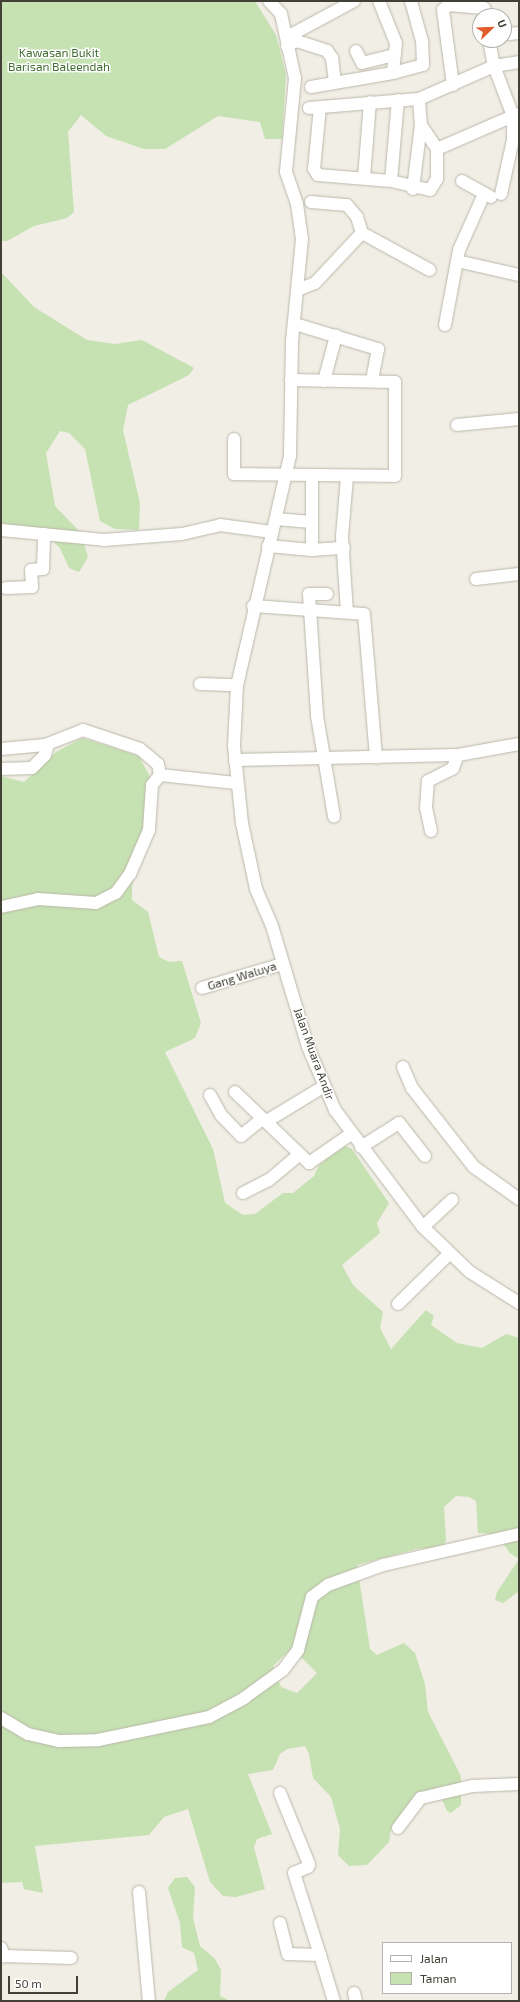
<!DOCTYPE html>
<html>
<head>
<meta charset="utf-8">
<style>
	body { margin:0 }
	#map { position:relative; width:520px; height:2002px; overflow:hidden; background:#f0eee5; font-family:"Exo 2",sans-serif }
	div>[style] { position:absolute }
	.green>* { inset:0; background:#c6e1b2 }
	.roads { filter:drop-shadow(0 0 1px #bbb7a9) drop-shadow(0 0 1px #bbb7a9) }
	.minor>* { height:12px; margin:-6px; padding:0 6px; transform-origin:6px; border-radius:6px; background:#fff }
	span { translate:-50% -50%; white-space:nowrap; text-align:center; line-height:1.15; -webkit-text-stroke:3px #fff; paint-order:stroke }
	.park-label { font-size:12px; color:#406d30 }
	.street-label { font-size:12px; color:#423f36 }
	.frame { position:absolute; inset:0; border:2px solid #423f36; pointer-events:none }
	.legend { position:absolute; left:382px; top:1942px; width:130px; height:52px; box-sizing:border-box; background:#fff; border:1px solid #b3b2af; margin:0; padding:5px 7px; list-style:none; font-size:12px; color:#423f36 }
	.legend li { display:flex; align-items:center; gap:8px; height:20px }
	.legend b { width:20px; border:1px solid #b3b2af }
	.north { position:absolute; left:472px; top:8px; width:40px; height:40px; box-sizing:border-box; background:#fff; border:1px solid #b3b2af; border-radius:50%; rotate:67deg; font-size:11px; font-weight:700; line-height:16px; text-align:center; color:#423f36 }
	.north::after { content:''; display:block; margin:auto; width:14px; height:18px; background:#e25c2b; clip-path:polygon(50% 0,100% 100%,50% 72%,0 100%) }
	.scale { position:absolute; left:8px; top:1976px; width:70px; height:18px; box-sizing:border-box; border:2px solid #423f36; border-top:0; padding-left:5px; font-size:12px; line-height:14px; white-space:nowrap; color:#423f36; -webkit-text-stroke:3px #fff; paint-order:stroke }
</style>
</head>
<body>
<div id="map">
	<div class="green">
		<div style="clip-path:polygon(1px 1px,255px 1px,276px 35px,286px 74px,282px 139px,265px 139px,260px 122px,218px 116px,165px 149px,144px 149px,106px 136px,81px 115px,68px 132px,74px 212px,67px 218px,34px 226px,7px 241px,1px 241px)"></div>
		<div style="clip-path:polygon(1px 272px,34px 307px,87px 340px,115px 344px,142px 340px,194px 368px,189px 375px,128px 405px,123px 430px,140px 503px,139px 530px,115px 529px,100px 521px,85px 449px,69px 433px,60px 431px,46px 453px,55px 506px,80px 532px,88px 557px,79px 572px,69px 568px,60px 548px,39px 528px,1px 523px)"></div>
		<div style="clip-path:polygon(evenodd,82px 738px,139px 756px,151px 779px,145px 840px,132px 886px,132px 900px,148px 912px,159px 957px,169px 962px,182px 961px,201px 1023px,195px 1038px,165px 1052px,213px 1149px,225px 1203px,243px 1215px,255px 1214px,283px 1193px,293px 1193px,314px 1176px,319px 1165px,345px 1146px,352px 1149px,389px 1203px,377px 1223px,380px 1233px,342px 1265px,353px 1285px,383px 1312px,380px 1328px,391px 1349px,426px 1310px,434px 1316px,431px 1325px,457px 1343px,482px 1348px,506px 1334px,519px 1338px,519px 1591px,503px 1603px,495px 1600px,497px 1592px,519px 1559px,510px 1553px,496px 1534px,478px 1533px,476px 1501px,469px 1497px,456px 1496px,444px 1507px,446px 1540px,443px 1547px,416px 1549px,357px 1565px,370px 1649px,377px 1655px,404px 1643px,415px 1653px,425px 1684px,428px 1712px,461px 1776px,461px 1805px,451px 1813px,447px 1811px,437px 1788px,418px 1795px,391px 1829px,389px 1842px,367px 1865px,349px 1866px,338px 1855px,340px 1829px,331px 1797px,313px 1778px,309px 1754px,305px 1746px,287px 1749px,280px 1754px,273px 1770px,248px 1774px,272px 1834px,257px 1839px,254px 1847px,265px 1889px,236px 1897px,223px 1896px,210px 1882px,188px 1809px,164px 1817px,149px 1835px,35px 1846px,43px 1893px,24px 1889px,22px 1882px,1px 1883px,1px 776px,24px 782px,56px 752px,82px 738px,292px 1648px,317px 1673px,297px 1693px,281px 1687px,273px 1666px,292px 1648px)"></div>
		<div style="clip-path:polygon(187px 1877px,195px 1887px,193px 1918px,200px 1946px,215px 1959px,221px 1970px,220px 1996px,230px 2001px,164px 2001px,168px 1992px,198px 1970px,194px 1953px,182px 1947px,180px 1923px,168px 1888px,175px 1878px)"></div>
	</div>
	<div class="roads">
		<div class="minor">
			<div style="left:269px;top:1px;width:18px;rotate:47deg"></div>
			<div style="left:281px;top:14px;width:66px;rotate:77.7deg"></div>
			<div style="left:295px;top:78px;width:94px;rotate:95.5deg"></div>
			<div style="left:286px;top:172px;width:34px;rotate:71deg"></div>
			<div style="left:297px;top:204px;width:35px;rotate:82deg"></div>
			<div style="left:302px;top:239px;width:102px;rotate:95.6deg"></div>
			<div style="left:292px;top:341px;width:115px;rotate:91deg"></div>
			<div style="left:290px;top:456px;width:235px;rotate:103deg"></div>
			<div style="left:237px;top:685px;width:61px;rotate:92.8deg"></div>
			<div style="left:234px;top:746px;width:77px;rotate:84.1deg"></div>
			<div style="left:242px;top:823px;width:67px;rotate:78deg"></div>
			<div style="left:256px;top:889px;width:40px;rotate:66.6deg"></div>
			<div style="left:272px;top:926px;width:126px;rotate:73.4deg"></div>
			<div style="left:308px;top:1047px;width:69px;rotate:66.8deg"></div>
			<div style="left:335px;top:1110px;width:146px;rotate:53.1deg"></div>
			<div style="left:423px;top:1227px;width:65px;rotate:43.8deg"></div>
			<div style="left:470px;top:1272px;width:58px;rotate:32.3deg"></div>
			<div style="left:379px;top:1px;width:45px;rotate:68deg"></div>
			<div style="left:396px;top:43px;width:30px;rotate:96deg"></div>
			<div style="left:393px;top:73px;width:31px;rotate:-15deg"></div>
			<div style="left:423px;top:65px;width:24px;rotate:-92deg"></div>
			<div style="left:422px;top:41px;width:41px;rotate:-105.4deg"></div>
			<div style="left:509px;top:34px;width:10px;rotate:-6deg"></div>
			<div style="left:287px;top:37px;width:76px;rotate:-28.2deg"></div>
			<div style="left:287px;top:46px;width:11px;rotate:-27deg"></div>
			<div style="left:297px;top:41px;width:32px;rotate:18deg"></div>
			<div style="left:327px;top:51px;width:9px;rotate:54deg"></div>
			<div style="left:332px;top:58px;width:23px;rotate:83deg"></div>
			<div style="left:356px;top:51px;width:13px;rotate:63deg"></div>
			<div style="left:362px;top:63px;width:34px;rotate:-14deg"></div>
			<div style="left:453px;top:85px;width:76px;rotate:-97.6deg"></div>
			<div style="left:443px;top:10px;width:7px;rotate:-45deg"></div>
			<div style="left:448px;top:5px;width:36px;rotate:5deg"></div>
			<div style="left:484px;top:8px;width:9px;rotate:63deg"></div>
			<div style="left:311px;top:87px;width:83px;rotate:-9.7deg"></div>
			<div style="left:419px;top:99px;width:26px;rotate:86deg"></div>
			<div style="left:421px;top:125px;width:29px;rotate:56deg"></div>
			<div style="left:320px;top:107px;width:62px;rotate:95.5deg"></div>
			<div style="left:314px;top:169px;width:7px;rotate:56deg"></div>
			<div style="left:318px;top:175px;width:73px;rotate:4.7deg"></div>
			<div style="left:391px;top:181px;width:40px;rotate:13deg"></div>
			<div style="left:430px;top:190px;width:13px;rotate:-58deg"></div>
			<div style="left:437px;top:179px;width:30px;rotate:-90deg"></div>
			<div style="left:437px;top:149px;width:83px;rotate:-23.5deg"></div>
			<div style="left:513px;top:116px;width:53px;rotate:-110.8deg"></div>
			<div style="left:494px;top:66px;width:26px;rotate:-101deg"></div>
			<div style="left:309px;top:108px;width:110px;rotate:-4.7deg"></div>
			<div style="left:419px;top:99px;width:82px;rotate:-23.7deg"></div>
			<div style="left:494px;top:66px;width:25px;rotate:-9deg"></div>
			<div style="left:364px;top:178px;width:76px;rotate:-85.5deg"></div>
			<div style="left:391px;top:181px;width:81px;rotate:-85.1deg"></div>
			<div style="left:462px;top:181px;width:33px;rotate:29deg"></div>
			<div style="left:413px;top:189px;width:64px;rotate:-82.9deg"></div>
			<div style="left:501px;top:194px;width:55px;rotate:-77.5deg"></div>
			<div style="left:513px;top:140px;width:24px;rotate:-90deg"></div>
			<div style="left:513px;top:116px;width:6px;rotate:-18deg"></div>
			<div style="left:311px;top:202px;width:36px;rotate:5deg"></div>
			<div style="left:347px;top:205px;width:16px;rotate:50deg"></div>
			<div style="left:357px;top:217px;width:17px;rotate:73deg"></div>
			<div style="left:362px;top:233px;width:77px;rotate:28.6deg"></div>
			<div style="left:457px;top:261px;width:64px;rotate:12.7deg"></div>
			<div style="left:300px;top:289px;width:16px;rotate:-22deg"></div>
			<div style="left:315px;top:283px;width:69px;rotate:-46.8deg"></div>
			<div style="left:295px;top:324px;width:87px;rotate:16.8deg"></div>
			<div style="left:378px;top:349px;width:31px;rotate:101deg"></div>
			<div style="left:445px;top:325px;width:76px;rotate:-79.4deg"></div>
			<div style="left:459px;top:250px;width:61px;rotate:-65.9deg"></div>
			<div style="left:324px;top:381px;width:47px;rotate:-75.1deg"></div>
			<div style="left:457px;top:425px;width:62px;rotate:-5.5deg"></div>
			<div style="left:234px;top:439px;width:35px;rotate:90deg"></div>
			<div style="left:234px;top:474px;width:161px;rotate:0.7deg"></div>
			<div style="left:395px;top:476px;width:94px;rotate:-90deg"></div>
			<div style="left:395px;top:382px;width:104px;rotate:-178.9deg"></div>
			<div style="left:347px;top:477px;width:60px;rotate:94.8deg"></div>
			<div style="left:342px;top:537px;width:75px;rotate:86.2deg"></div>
			<div style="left:276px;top:519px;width:35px;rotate:5deg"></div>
			<div style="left:1px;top:530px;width:103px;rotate:5.5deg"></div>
			<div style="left:104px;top:540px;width:78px;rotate:-4.4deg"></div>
			<div style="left:182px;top:534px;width:39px;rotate:-13deg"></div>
			<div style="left:220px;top:525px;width:52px;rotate:7.7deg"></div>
			<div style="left:268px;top:546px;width:44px;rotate:5.2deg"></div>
			<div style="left:312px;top:550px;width:73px;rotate:-90deg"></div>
			<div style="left:312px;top:550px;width:32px;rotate:-4deg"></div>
			<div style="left:476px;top:579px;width:43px;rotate:-6.6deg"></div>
			<div style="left:6px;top:588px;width:26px;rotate:-2deg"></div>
			<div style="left:32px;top:587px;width:17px;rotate:-93deg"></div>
			<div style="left:31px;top:570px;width:12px;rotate:-5deg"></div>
			<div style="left:43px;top:569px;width:35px;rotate:-88deg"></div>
			<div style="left:327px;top:594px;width:18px;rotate:180deg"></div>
			<div style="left:309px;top:594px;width:122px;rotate:86.2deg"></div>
			<div style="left:317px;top:716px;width:102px;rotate:80.4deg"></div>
			<div style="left:253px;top:606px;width:111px;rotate:4.1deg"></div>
			<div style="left:364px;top:614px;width:144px;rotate:85.2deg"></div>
			<div style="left:200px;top:684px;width:37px;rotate:2deg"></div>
			<div style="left:1px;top:749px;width:44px;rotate:-5.2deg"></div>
			<div style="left:45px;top:745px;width:41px;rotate:-21.5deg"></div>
			<div style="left:83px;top:730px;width:60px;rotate:18.4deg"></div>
			<div style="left:140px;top:749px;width:23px;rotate:40deg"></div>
			<div style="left:158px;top:764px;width:11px;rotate:80deg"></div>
			<div style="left:235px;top:760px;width:223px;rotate:-1.3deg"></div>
			<div style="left:458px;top:755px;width:62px;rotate:-10.2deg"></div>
			<div style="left:1px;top:769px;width:31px;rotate:-2deg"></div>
			<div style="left:32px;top:768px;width:18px;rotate:-45deg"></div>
			<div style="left:45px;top:755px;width:11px;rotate:-75deg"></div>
			<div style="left:431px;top:831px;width:24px;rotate:-102deg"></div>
			<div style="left:426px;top:808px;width:27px;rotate:-86deg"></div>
			<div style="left:428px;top:781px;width:28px;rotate:-27deg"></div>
			<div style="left:453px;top:768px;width:14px;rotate:-69deg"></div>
			<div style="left:1px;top:907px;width:38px;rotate:-12deg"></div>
			<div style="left:38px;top:899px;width:58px;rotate:3.9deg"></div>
			<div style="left:96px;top:903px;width:22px;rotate:-27deg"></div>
			<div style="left:116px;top:893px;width:24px;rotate:-54deg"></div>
			<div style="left:130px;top:874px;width:48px;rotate:-66.6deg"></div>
			<div style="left:149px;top:830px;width:45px;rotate:-86.2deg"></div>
			<div style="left:152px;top:785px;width:13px;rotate:-51deg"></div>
			<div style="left:160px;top:775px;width:76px;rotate:6deg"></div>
			<div style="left:202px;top:988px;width:84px;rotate:-16.7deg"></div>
			<div style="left:403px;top:1067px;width:23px;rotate:67deg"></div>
			<div style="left:412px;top:1088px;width:100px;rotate:51.9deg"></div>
			<div style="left:474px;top:1167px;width:55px;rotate:35.4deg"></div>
			<div style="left:235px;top:1092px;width:103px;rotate:43.8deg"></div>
			<div style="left:309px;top:1163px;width:51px;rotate:-34.6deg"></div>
			<div style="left:210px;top:1095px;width:23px;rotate:61deg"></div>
			<div style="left:221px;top:1115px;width:29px;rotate:46deg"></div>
			<div style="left:241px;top:1136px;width:28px;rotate:-39deg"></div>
			<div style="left:267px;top:1121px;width:66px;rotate:-31.3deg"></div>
			<div style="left:361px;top:1147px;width:45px;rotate:-32.3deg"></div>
			<div style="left:399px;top:1123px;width:42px;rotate:51.8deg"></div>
			<div style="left:243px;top:1193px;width:29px;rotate:-27deg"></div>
			<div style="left:269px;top:1180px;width:39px;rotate:-40deg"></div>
			<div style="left:423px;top:1227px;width:40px;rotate:-43deg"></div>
			<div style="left:398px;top:1304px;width:71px;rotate:-44.4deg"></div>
			<div style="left:1px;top:1718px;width:31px;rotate:31deg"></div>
			<div style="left:28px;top:1734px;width:32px;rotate:13deg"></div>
			<div style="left:59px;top:1741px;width:39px;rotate:-1deg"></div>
			<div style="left:98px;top:1740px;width:113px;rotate:-11.7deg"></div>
			<div style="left:209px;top:1717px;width:40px;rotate:-28deg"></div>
			<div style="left:244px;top:1698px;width:48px;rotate:-35.7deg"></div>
			<div style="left:283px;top:1670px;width:25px;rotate:-53deg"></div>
			<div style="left:298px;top:1650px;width:55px;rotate:-75.2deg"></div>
			<div style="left:312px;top:1597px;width:20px;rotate:-37deg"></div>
			<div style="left:328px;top:1585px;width:59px;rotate:-20deg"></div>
			<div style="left:383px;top:1565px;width:139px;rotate:-12.8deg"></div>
			<div style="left:280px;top:1793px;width:77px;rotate:67.8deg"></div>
			<div style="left:309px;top:1864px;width:3px;rotate:108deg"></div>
			<div style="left:308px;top:1867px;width:15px;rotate:157deg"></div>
			<div style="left:294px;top:1873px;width:86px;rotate:72.4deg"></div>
			<div style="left:398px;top:1828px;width:38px;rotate:-53deg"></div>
			<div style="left:421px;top:1798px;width:52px;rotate:-13.2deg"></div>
			<div style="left:472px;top:1786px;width:47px;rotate:-2.4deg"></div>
			<div style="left:139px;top:1892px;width:109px;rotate:84.8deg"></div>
			<div style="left:280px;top:1923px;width:32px;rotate:76deg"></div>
			<div style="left:288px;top:1954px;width:32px;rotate:2deg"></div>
			<div style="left:320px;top:1955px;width:48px;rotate:73.1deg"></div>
			<div style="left:1px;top:1948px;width:9px;rotate:69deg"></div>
			<div style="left:4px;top:1956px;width:67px;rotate:1.7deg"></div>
			<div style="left:354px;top:1993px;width:8px;rotate:76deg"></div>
		</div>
	</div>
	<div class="park-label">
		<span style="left:59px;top:60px">Kawasan Bukit<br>Barisan Baleendah</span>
	</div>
	<div class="street-label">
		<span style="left:242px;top:976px;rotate:-17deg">Gang Waluya</span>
		<span style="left:314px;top:1054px;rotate:70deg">Jalan Muara Andir</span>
	</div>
	<div class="frame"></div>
	<ul class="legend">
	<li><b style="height:5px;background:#fff"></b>Jalan</li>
	<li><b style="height:11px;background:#c6e1b2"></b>Taman</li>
	</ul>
	<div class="north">U</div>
	<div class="scale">50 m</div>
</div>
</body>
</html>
